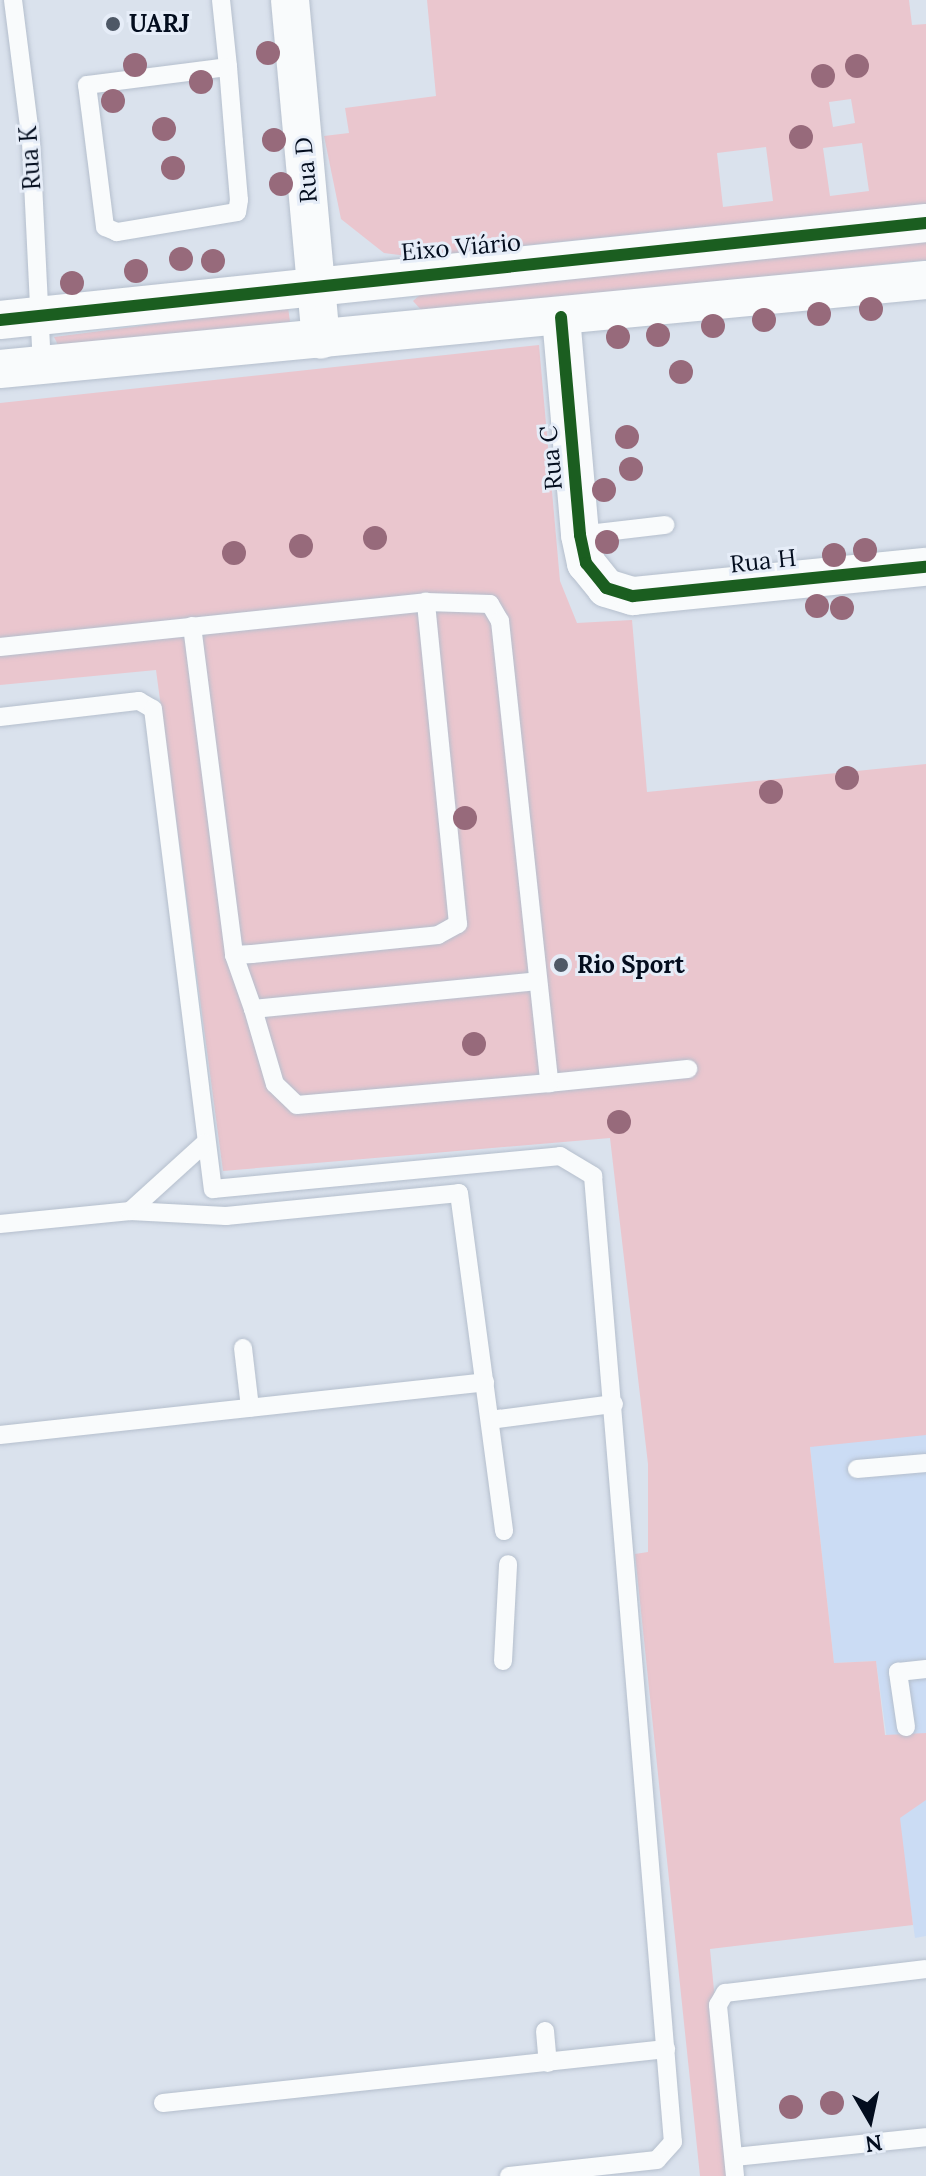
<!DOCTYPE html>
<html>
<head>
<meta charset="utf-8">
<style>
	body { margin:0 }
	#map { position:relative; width:926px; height:2176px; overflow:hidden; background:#dae2ed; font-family:Lora,serif }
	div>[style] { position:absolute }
	.built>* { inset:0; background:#cbdcf4 }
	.green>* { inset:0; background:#eac6ce }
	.roads { filter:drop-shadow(0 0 2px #b5bfcd) drop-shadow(0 0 2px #b5bfcd) }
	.service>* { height:18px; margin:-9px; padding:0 9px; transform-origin:9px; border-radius:9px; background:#f9fbfc }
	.minor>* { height:38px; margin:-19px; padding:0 19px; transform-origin:19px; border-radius:19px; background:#f9fbfc }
	.cycleway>* { height:12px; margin:-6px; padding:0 6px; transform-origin:6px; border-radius:6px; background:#1b5e20 }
	.trees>* { width:24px; height:24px; margin:-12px; border-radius:50%; background:#976a7b }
	.dots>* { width:22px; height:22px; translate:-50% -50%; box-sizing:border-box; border:4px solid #e6edf8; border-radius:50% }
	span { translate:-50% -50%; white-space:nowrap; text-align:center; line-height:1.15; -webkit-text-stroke:6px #e6edf8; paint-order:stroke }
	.poi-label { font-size:24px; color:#030d1e; font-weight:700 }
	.left { translate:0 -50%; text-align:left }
	.street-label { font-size:24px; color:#030d1e }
	.north { position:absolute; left:830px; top:2080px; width:80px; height:80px; -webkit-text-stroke:6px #e6edf8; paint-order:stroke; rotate:171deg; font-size:22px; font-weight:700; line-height:32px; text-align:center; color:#030d1e }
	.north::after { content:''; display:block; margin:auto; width:28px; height:36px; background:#030d1e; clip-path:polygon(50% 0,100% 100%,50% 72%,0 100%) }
</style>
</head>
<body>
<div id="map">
	<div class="built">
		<div style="clip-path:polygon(926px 1434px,926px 1936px,915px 1938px,876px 1661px,834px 1663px,810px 1446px)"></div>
	</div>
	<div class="green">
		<div style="clip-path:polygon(evenodd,427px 0,909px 0,912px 25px,926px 24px,926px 204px,415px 257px,384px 253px,341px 219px,324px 136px,349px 133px,345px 108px,436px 96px,427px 0,851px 99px,855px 123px,833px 127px,829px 102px,851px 99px,427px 0,862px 143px,869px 191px,830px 196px,823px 148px,862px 143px,427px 0,766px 147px,773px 201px,723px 207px,717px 153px,766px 147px)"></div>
		<div style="clip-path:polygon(926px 241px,926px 260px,423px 312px,413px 301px,421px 294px)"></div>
		<div style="clip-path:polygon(288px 307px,290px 322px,59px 347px,54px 337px)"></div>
		<div style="clip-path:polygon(539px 345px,560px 581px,577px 623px,632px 620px,647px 792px,926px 764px,926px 1435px,810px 1447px,834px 1663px,876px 1661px,885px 1735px,926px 1733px,926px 1800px,900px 1818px,913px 1925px,710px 1949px,732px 2176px,700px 2176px,635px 1554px,648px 1552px,648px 1464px,610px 1138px,223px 1171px,156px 670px,0 685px,0 403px)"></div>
	</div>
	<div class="roads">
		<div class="service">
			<div style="left:13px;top:0;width:143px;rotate:82.8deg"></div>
			<div style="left:31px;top:142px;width:222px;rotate:87.2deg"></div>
			<div style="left:221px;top:0;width:67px;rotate:84deg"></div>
			<div style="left:228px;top:67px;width:75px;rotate:85.4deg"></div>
			<div style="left:234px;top:142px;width:58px;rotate:85.1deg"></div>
			<div style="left:239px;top:200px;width:12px;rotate:99deg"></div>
			<div style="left:237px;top:212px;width:122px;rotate:170.5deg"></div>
			<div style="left:117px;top:232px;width:13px;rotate:-157deg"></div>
			<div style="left:105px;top:227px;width:143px;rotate:-97.2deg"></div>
			<div style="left:87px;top:85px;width:142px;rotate:-7.3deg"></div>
			<div style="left:580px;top:535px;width:86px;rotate:-6.7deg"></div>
			<div style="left:192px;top:626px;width:332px;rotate:82.7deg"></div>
			<div style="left:234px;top:955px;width:18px;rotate:-3deg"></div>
			<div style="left:252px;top:954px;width:187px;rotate:-5.8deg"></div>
			<div style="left:438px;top:935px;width:23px;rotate:-29deg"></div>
			<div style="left:458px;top:924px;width:324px;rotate:-95.7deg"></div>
			<div style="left:0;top:647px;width:428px;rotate:-6deg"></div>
			<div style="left:426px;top:602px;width:64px;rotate:1.8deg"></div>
			<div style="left:490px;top:604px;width:20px;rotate:60deg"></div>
			<div style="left:500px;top:621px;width:465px;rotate:83.9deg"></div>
			<div style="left:549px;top:1083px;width:140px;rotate:-5.8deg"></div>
			<div style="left:0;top:717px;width:140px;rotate:-6.6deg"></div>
			<div style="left:139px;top:701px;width:16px;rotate:30deg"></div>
			<div style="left:153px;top:709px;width:484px;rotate:82.9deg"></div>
			<div style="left:213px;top:1189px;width:349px;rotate:-5.4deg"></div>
			<div style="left:560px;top:1156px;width:39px;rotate:31deg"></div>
			<div style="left:593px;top:1176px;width:969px;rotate:85.27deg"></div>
			<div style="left:673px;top:2142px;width:24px;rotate:132deg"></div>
			<div style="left:657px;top:2160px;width:149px;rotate:173.8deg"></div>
			<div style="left:234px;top:955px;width:57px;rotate:70.6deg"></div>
			<div style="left:253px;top:1009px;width:286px;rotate:-5.6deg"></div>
			<div style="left:253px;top:1009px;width:78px;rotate:73.7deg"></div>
			<div style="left:275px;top:1084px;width:30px;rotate:44deg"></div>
			<div style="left:297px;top:1105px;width:253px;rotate:-5deg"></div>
			<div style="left:130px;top:1211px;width:96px;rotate:3deg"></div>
			<div style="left:226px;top:1216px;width:234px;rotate:-5.6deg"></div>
			<div style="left:459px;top:1193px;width:341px;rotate:82.4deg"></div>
			<div style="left:0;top:1224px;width:131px;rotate:-5.7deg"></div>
			<div style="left:130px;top:1211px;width:101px;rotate:-42.2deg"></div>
			<div style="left:243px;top:1348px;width:60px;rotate:83.3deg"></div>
			<div style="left:490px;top:1420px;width:125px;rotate:-7.4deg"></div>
			<div style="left:0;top:1435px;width:488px;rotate:-6.2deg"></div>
			<div style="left:857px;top:1469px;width:69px;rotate:-5deg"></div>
			<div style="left:503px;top:1661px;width:97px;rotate:-87deg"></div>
			<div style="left:906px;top:1727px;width:56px;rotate:-98.3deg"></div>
			<div style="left:898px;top:1672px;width:28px;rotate:-6deg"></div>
			<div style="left:545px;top:2031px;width:32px;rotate:85deg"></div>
			<div style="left:163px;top:2103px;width:506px;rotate:-6.13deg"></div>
			<div style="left:734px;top:2157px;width:193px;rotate:-5.9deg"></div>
			<div style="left:735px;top:2176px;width:172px;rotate:-95.7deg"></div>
			<div style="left:718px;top:2005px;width:14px;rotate:-60deg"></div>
			<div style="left:725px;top:1993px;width:202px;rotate:-6.8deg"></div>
		</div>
		<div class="minor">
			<div style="left:290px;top:0;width:341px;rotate:84.8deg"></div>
			<div style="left:561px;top:317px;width:219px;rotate:85deg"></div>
			<div style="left:580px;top:535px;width:29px;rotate:78deg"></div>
			<div style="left:586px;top:563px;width:32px;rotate:51deg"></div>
			<div style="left:606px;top:588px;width:28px;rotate:17deg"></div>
			<div style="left:633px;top:596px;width:294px;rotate:-5.7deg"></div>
			<div style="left:0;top:320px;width:931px;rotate:-5.98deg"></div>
			<div style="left:0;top:369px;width:930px;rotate:-5.49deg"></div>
		</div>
	</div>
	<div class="cycleway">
		<div style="left:561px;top:317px;width:219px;rotate:85deg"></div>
		<div style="left:580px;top:535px;width:29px;rotate:78deg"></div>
		<div style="left:586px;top:563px;width:32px;rotate:51deg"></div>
		<div style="left:606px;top:588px;width:28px;rotate:17deg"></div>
		<div style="left:633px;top:596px;width:294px;rotate:-5.7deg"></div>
		<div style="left:0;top:320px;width:931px;rotate:-5.98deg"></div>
	</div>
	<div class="trees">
		<div style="left:268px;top:53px"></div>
		<div style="left:135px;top:65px"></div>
		<div style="left:857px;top:66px"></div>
		<div style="left:823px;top:76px"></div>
		<div style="left:201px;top:82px"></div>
		<div style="left:113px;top:101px"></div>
		<div style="left:164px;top:129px"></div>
		<div style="left:801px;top:137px"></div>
		<div style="left:274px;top:140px"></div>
		<div style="left:173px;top:168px"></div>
		<div style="left:281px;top:184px"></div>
		<div style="left:181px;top:259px"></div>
		<div style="left:213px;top:261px"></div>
		<div style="left:136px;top:271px"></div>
		<div style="left:72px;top:283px"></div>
		<div style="left:871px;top:309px"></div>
		<div style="left:819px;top:314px"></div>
		<div style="left:764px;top:320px"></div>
		<div style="left:713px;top:326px"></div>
		<div style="left:658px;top:335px"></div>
		<div style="left:618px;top:337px"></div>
		<div style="left:681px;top:372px"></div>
		<div style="left:627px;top:437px"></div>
		<div style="left:631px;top:469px"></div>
		<div style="left:604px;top:490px"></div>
		<div style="left:375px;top:538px"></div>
		<div style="left:607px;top:542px"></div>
		<div style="left:301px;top:546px"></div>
		<div style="left:865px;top:550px"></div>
		<div style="left:234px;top:553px"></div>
		<div style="left:834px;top:555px"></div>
		<div style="left:817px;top:606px"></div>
		<div style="left:842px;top:608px"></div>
		<div style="left:847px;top:778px"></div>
		<div style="left:771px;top:792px"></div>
		<div style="left:465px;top:818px"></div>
		<div style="left:474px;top:1044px"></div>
		<div style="left:619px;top:1122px"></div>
		<div style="left:832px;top:2103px"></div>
		<div style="left:791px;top:2107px"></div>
	</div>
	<div class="dots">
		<div style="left:113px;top:24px;background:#4e5866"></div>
		<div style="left:561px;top:965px;background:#4e5866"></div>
	</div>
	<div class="poi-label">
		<span class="left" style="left:129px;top:24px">UARJ</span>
		<span class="left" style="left:577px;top:965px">Rio Sport</span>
	</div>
	<div class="street-label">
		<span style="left:30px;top:158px;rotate:-94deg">Rua K</span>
		<span style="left:306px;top:170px;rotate:-95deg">Rua D</span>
		<span style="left:461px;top:247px;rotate:-5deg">Eixo Viário</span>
		<span style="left:551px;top:458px;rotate:-95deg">Rua C</span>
		<span style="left:763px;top:561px;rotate:-6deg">Rua H</span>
	</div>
	<div class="north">N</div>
</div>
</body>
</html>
